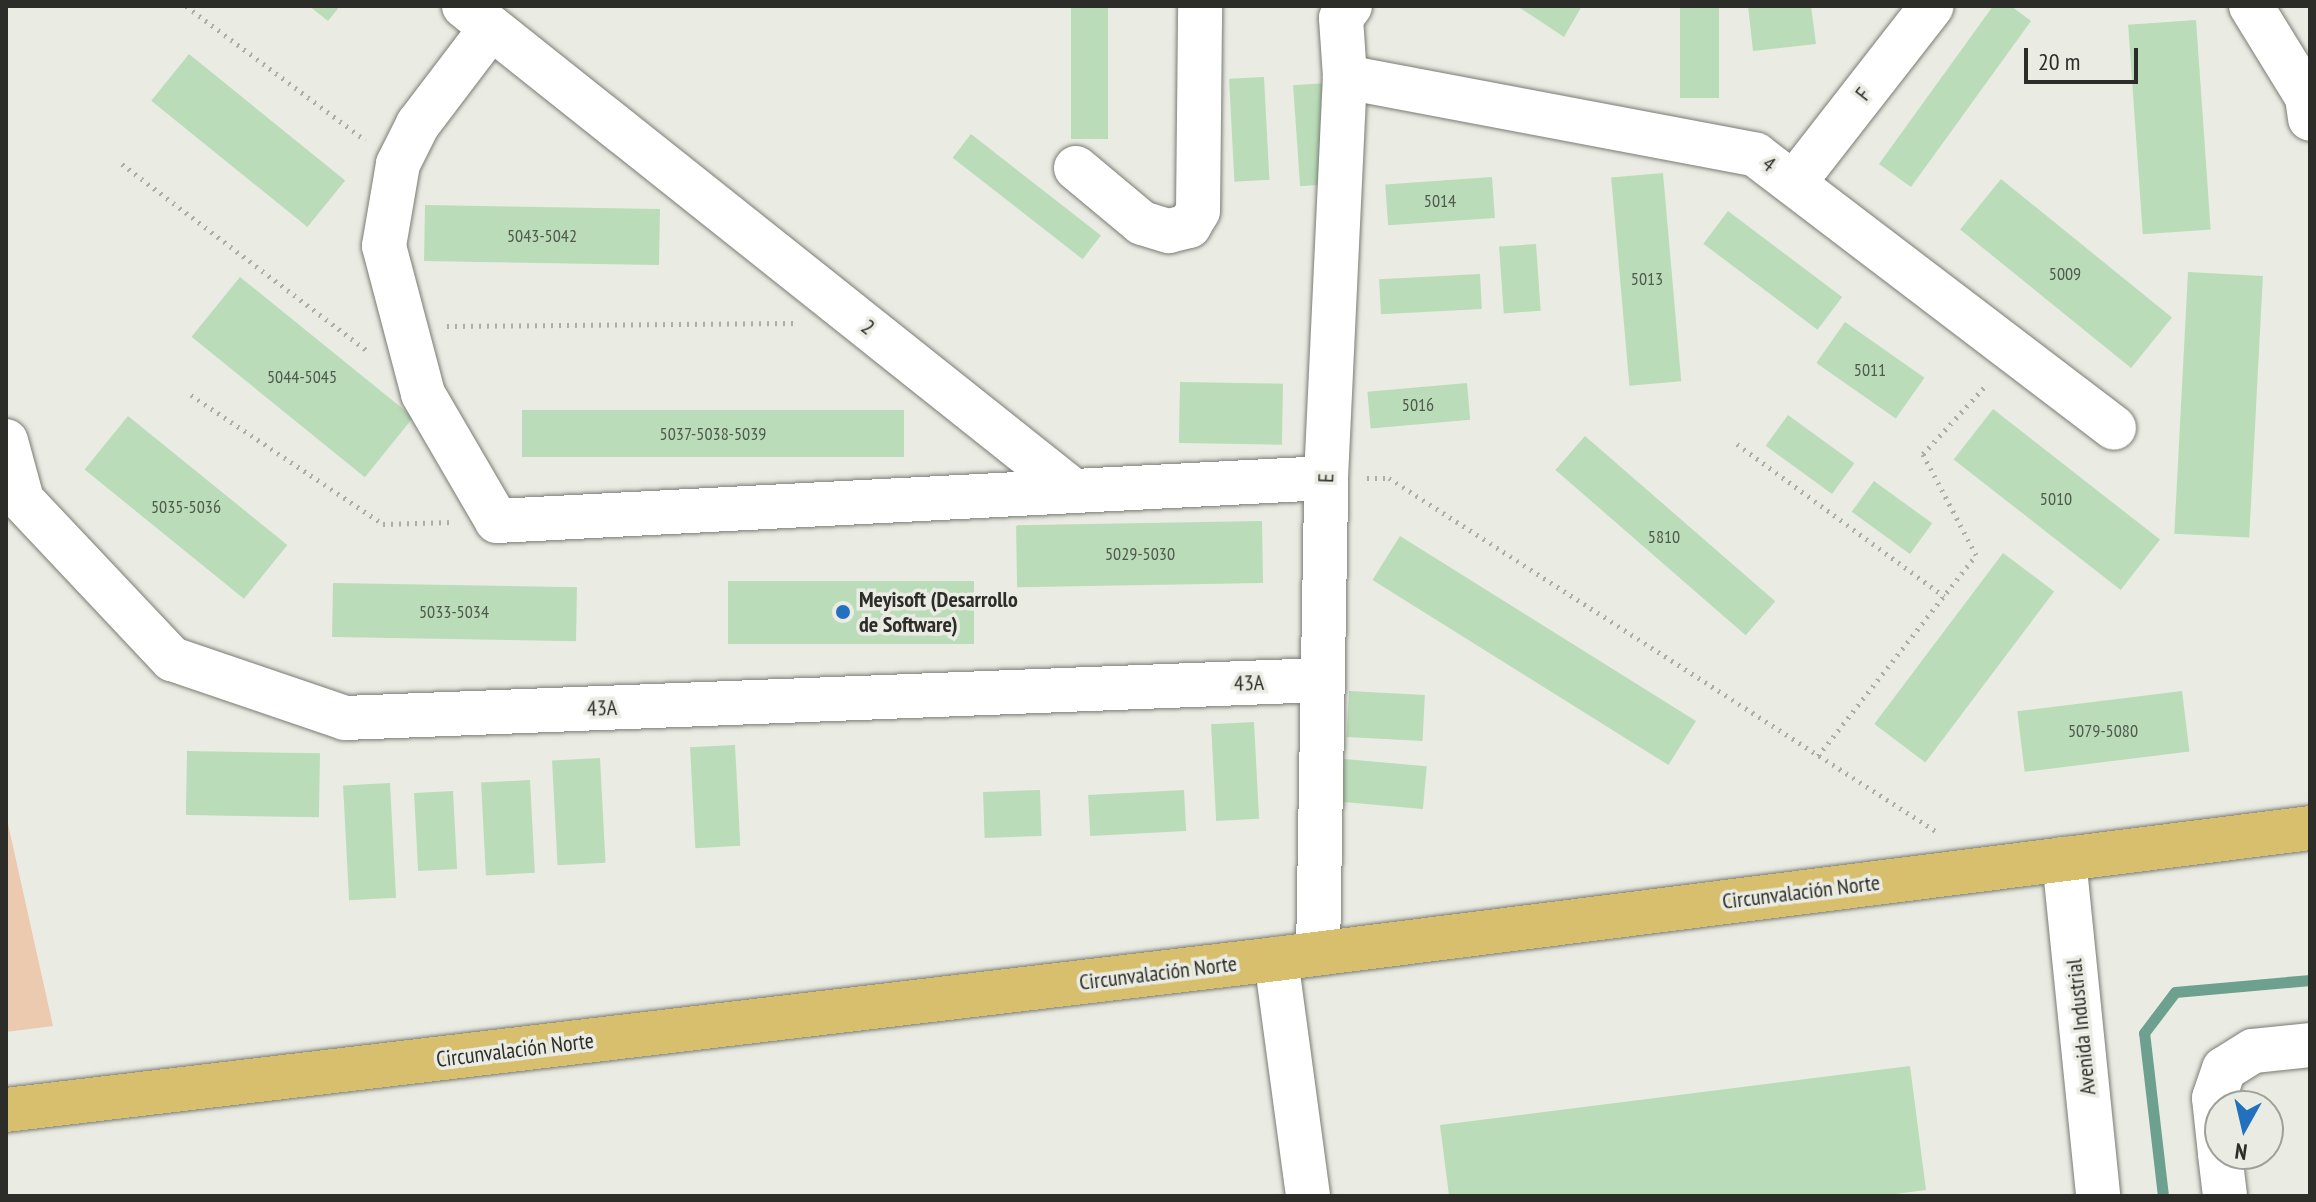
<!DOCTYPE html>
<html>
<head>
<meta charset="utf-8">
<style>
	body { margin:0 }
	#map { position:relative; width:2316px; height:1202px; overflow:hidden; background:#eaece3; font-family:"PT Sans Narrow",sans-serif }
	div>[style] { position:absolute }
	.green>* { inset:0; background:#eccaaf }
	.stream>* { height:11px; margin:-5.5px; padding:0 5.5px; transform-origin:5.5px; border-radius:5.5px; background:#6da08e }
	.building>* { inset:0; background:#badcb8; transform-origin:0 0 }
	.path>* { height:5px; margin-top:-2.5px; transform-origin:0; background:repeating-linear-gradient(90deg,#adaea7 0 2px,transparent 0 8px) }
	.roads { filter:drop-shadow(0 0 2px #7a7c74) drop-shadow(0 0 2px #7a7c74) }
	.minor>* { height:44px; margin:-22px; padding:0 22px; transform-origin:22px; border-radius:22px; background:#fff }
	.major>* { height:44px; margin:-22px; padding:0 22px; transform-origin:22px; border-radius:22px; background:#d8bf6e }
	.dots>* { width:22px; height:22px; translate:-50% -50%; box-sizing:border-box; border:4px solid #eaece3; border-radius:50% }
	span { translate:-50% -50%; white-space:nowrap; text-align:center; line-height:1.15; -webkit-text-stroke:7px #eaece3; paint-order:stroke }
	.number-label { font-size:18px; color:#50594d }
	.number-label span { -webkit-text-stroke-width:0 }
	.street-label { font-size:22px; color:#2c2d29 }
	.poi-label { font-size:22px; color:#2c2d29; font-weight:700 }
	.left { translate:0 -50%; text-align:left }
	.frame { position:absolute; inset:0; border:8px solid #2c2d29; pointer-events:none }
	.north { position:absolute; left:2204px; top:1090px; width:80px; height:80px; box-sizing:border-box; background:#eaece3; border:2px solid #9ea099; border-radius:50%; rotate:188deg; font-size:22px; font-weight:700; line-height:32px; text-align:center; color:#2c2d29 }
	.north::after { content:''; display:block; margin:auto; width:28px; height:36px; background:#2370bf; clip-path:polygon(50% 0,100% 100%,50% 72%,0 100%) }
	.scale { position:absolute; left:2024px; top:48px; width:114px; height:36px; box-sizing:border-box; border:4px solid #2c2d29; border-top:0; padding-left:10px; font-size:24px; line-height:28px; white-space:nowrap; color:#2c2d29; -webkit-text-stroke:6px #eaece3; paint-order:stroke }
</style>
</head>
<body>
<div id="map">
	<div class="green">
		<div style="clip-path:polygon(6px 815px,53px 1026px,6px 1032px)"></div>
	</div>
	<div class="stream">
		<div style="left:2163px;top:1196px;width:164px;rotate:-96.6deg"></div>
		<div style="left:2144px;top:1033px;width:51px;rotate:-52.9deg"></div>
		<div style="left:2175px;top:992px;width:136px;rotate:-5.1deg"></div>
	</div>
	<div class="building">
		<div style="clip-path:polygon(309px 6px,340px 6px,328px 21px)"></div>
		<div style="left:1071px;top:6px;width:37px;height:133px"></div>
		<div style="clip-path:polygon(1517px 6px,1582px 6px,1564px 37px)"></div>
		<div style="left:1680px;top:6px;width:39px;height:92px"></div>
		<div style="clip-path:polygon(1748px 6px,1811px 6px,1816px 44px,1753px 51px)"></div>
		<div style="clip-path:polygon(1993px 6px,2011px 6px,2031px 21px,1911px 187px,1879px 164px)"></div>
		<div style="left:2196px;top:20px;width:210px;height:68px;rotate:86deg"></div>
		<div style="left:189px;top:54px;width:201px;height:60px;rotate:39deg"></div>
		<div style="left:1264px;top:77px;width:103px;height:35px;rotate:87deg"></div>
		<div style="left:1327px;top:83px;width:101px;height:34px;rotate:86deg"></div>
		<div style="left:971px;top:134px;width:165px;height:30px;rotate:38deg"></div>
		<div style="left:1663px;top:173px;width:209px;height:52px;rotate:85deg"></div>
		<div style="left:1492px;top:177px;width:41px;height:107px;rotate:86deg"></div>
		<div style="left:2001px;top:179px;width:220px;height:65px;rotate:39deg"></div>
		<div style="left:425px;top:205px;width:235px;height:56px;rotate:1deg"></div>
		<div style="left:1728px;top:211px;width:143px;height:41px;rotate:37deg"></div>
		<div style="left:1536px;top:244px;width:67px;height:37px;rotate:86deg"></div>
		<div style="left:2188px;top:272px;width:75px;height:262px;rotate:3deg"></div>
		<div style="left:1480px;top:274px;width:35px;height:101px;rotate:87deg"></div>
		<div style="left:240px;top:277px;width:223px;height:77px;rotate:39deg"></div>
		<div style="left:1845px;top:322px;width:97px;height:50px;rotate:35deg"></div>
		<div style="left:1180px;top:382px;width:103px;height:61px;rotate:1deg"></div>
		<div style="left:1467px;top:383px;width:37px;height:100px;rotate:85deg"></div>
		<div style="left:1993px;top:409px;width:212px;height:64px;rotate:38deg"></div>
		<div style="left:522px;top:410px;width:382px;height:47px"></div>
		<div style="left:1788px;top:415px;width:82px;height:38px;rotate:36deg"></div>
		<div style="left:128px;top:416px;width:205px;height:69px;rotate:39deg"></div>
		<div style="left:1585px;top:436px;width:252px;height:45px;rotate:41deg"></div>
		<div style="left:1874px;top:481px;width:72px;height:38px;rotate:36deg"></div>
		<div style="left:1262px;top:521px;width:62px;height:246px;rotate:89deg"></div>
		<div style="left:1400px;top:536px;width:349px;height:52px;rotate:32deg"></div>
		<div style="left:2003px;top:553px;width:64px;height:214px;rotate:37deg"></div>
		<div style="left:728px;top:581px;width:246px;height:63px"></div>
		<div style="left:333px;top:583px;width:244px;height:54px;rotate:1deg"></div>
		<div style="left:1349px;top:691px;width:76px;height:46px;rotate:3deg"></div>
		<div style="left:2182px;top:691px;width:61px;height:166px;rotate:83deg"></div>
		<div style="left:1254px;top:722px;width:97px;height:43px;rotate:87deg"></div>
		<div style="left:735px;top:745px;width:101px;height:45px;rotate:87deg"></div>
		<div style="left:187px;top:751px;width:133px;height:64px;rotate:1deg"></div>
		<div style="left:600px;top:758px;width:105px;height:48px;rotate:87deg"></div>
		<div style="left:1344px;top:759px;width:83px;height:43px;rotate:5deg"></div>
		<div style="left:530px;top:780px;width:93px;height:49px;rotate:87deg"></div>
		<div style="left:390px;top:783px;width:115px;height:47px;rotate:87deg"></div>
		<div style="left:1040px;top:790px;width:46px;height:57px;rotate:88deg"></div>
		<div style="left:1184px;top:790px;width:41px;height:96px;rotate:87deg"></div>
		<div style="left:453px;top:791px;width:78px;height:39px;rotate:87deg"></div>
		<div style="clip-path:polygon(1910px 1066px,1926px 1190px,1880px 1196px,1449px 1196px,1440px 1125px)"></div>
	</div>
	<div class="path">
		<div style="left:186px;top:6px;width:224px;rotate:36.8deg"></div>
		<div style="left:122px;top:164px;width:310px;rotate:37.3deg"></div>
		<div style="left:447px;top:326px;width:350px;rotate:-0.5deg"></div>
		<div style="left:191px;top:395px;width:231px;rotate:33.9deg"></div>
		<div style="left:383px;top:524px;width:69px;rotate:-1.7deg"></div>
		<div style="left:1737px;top:444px;width:257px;rotate:36.3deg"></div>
		<div style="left:1367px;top:478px;width:22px"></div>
		<div style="left:1389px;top:478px;width:652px;rotate:32.86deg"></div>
		<div style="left:1818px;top:756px;width:256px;rotate:-51.8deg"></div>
		<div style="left:1976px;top:555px;width:114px;rotate:-117.7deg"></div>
		<div style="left:1923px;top:454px;width:96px;rotate:-47.5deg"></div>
	</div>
	<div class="roads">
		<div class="minor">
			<div style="left:464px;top:6px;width:776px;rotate:38.51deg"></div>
			<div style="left:2251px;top:6px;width:107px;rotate:58.4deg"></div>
			<div style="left:2307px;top:97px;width:22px;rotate:82deg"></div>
			<div style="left:491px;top:28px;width:121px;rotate:127.2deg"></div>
			<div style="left:418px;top:124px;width:45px;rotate:116.6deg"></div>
			<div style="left:398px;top:164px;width:83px;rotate:99.7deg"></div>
			<div style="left:384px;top:246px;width:153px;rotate:75.2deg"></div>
			<div style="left:423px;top:394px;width:147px;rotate:59.8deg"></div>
			<div style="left:497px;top:521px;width:830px;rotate:-2.97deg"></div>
			<div style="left:1345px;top:77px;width:418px;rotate:10.7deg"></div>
			<div style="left:1756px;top:155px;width:450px;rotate:37.3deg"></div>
			<div style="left:1076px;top:168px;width:86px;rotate:39.8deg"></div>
			<div style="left:1142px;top:223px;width:28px;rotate:17deg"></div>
			<div style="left:1169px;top:231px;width:21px;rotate:-14deg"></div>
			<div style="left:1189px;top:226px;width:17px;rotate:-59deg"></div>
			<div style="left:1198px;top:211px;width:205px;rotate:-89.4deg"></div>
			<div style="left:1794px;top:183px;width:224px;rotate:-52.1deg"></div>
			<div style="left:6px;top:441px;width:61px;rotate:74.8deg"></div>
			<div style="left:22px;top:500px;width:219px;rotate:46.7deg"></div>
			<div style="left:172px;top:659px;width:183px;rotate:18.8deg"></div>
			<div style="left:345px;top:718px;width:976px;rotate:-2.23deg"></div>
			<div style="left:2064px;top:859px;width:339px;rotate:84.2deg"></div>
			<div style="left:1318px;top:953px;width:475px;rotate:-89deg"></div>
			<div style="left:1326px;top:478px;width:401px;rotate:-87.3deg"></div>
			<div style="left:1345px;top:77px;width:59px;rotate:-93.9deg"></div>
			<div style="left:1341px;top:18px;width:15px;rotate:-53deg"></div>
			<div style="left:1276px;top:959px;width:239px;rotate:82.3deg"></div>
			<div style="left:2220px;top:1153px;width:55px;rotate:-96.2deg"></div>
			<div style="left:2214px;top:1098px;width:31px;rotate:-71deg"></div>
			<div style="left:2224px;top:1069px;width:34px;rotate:-32deg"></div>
			<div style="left:2253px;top:1051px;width:57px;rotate:-6deg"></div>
			<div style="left:2220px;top:1154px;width:42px;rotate:83.2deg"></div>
		</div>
		<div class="major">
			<div style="left:6px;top:1110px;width:1279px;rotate:-6.78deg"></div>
			<div style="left:1276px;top:959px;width:1042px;rotate:-7.22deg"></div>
		</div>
	</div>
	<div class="dots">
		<div style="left:843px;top:612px;background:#2370bf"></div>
	</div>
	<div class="number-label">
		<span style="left:1440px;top:201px">5014</span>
		<span style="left:542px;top:236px">5043-5042</span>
		<span style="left:2065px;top:274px">5009</span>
		<span style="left:1647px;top:279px">5013</span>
		<span style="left:1870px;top:370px">5011</span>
		<span style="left:302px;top:377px">5044-5045</span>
		<span style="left:1418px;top:405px">5016</span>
		<span style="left:713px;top:434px">5037-5038-5039</span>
		<span style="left:2056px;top:499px">5010</span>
		<span style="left:186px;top:507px">5035-5036</span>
		<span style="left:1664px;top:537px">5810</span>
		<span style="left:1140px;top:554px">5029-5030</span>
		<span style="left:454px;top:612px">5033-5034</span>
		<span style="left:2103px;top:731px">5079-5080</span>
	</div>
	<div class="street-label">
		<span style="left:1863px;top:94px;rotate:-52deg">F</span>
		<span style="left:1769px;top:164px;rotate:37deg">4</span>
		<span style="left:868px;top:327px;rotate:38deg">2</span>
		<span style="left:1326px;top:478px;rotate:-88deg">E</span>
		<span style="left:1249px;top:683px;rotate:-2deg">43A</span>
		<span style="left:602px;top:708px;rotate:-2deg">43A</span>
		<span style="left:1801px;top:892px;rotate:-7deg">Circunvalación Norte</span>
		<span style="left:1158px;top:973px;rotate:-7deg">Circunvalación Norte</span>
		<span style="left:2081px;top:1027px;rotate:-96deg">Avenida Industrial</span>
		<span style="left:515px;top:1050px;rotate:-7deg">Circunvalación Norte</span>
	</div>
	<div class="poi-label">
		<span class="left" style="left:859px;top:612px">Meyisoft (Desarrollo<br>de Software)</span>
	</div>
	<div class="frame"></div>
	<div class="north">N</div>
	<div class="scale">20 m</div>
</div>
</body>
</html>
